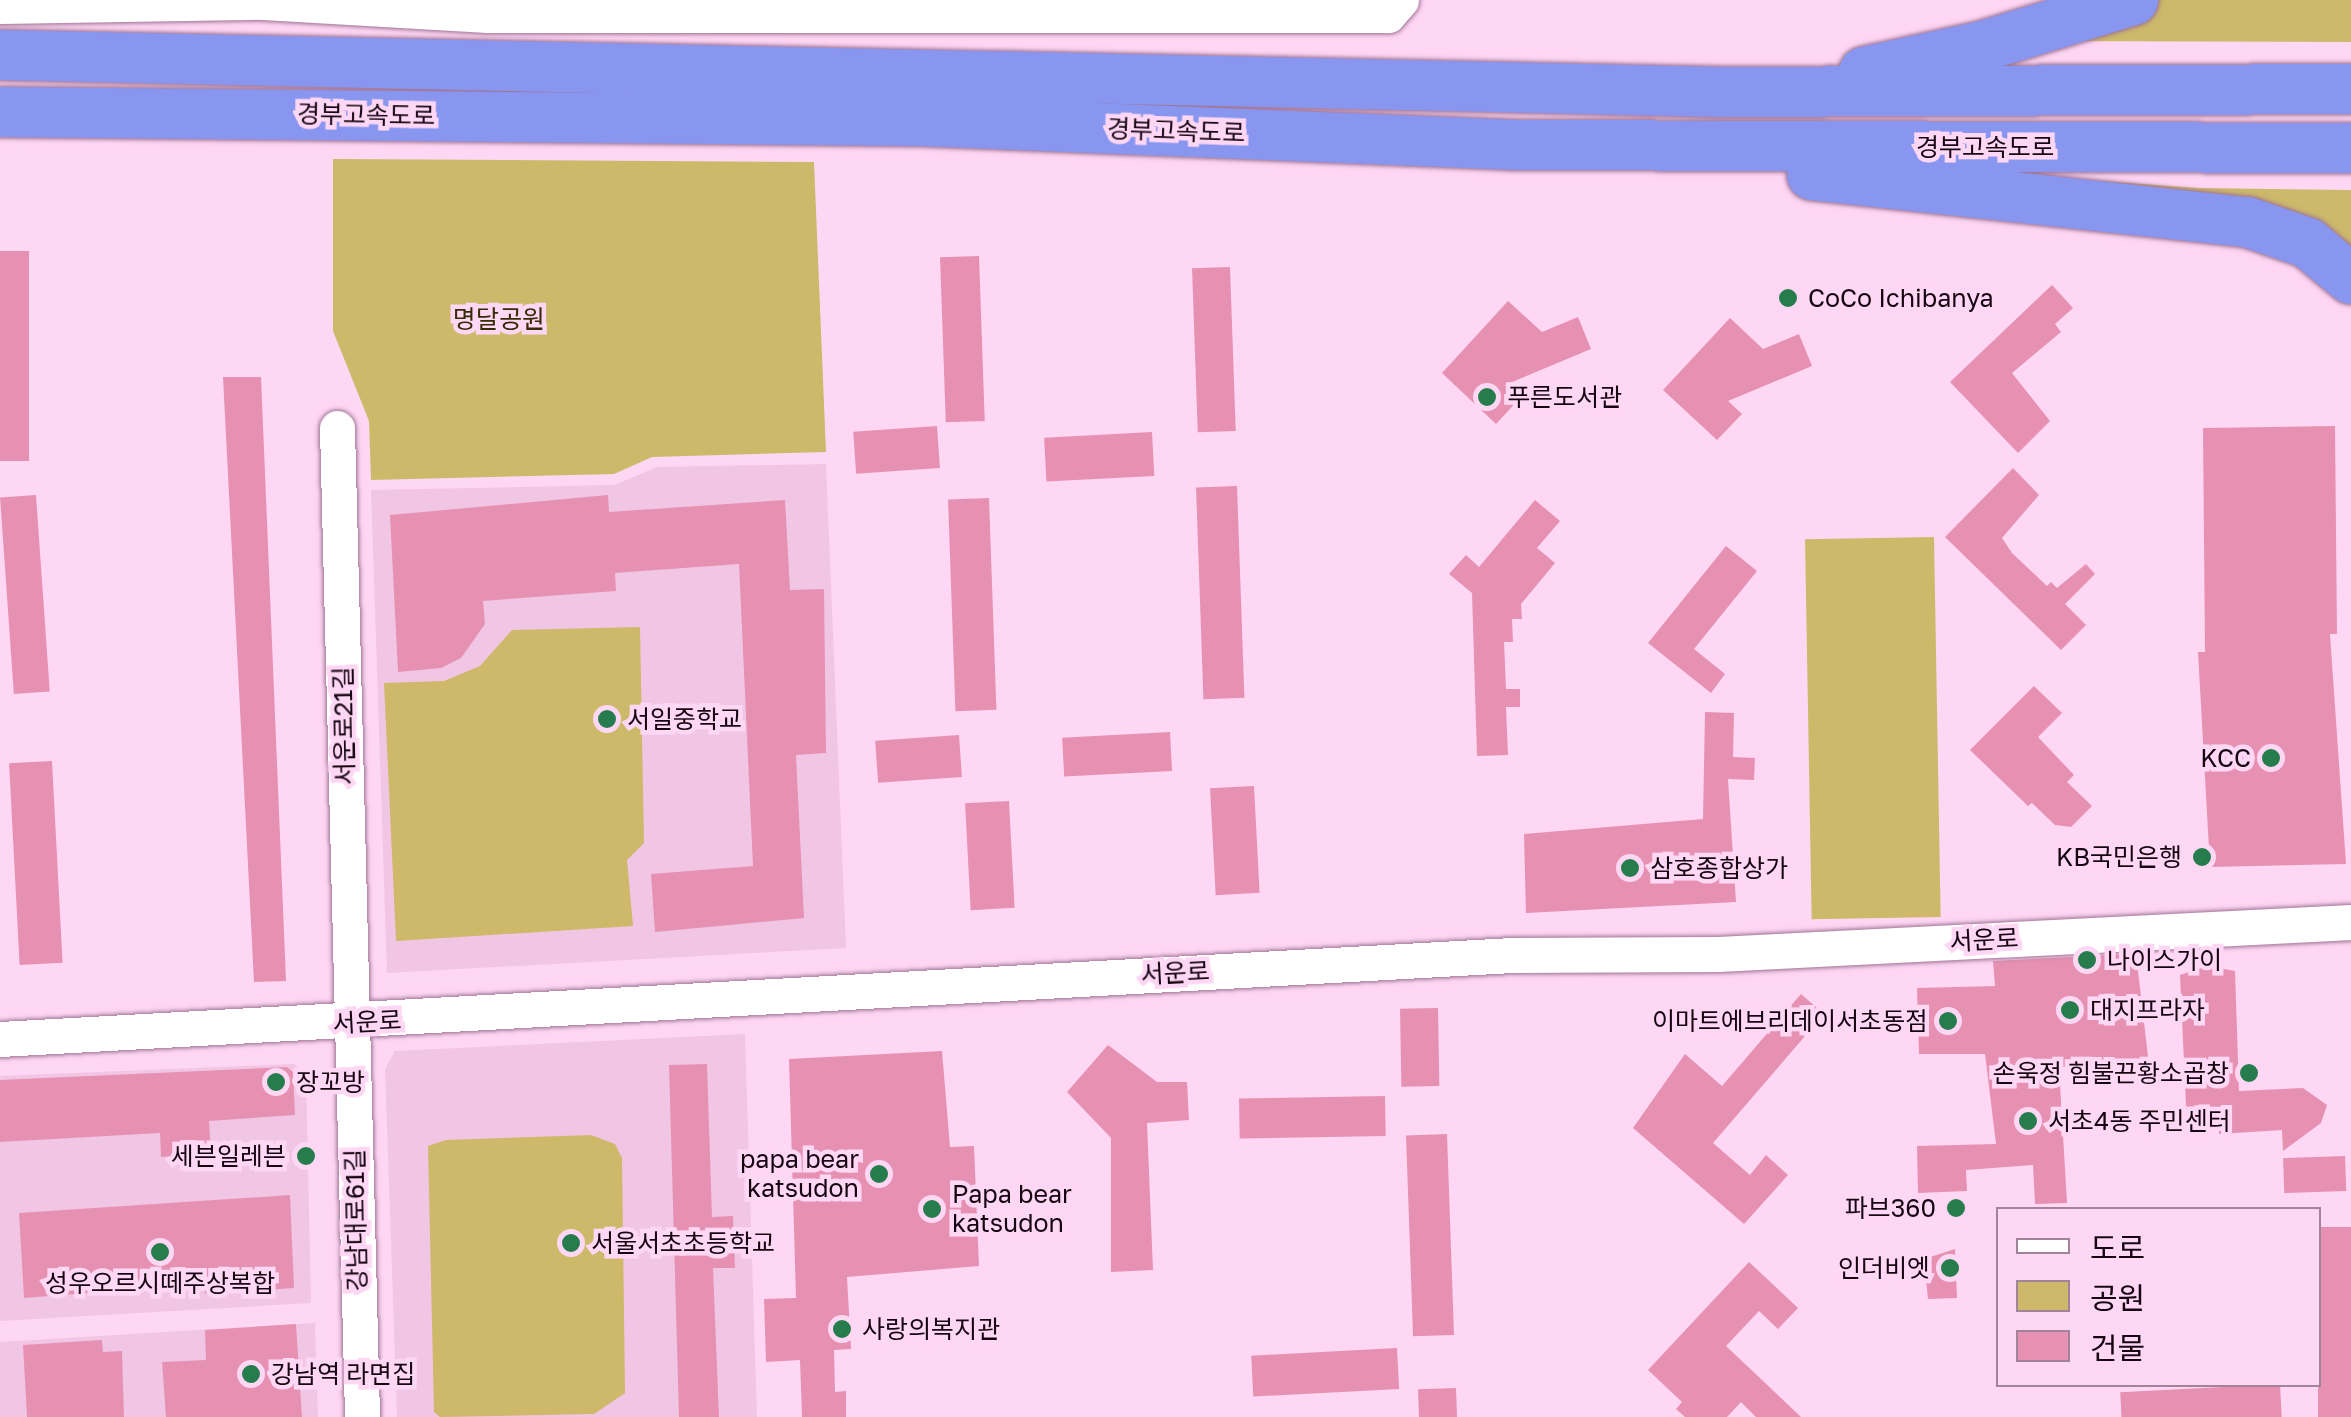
<!DOCTYPE html>
<html>
<head>
<meta charset="utf-8">
<style>
	body { margin:0 }
	#map { position:relative; width:2351px; height:1417px; overflow:hidden; background:#fed7f4; font-family:"Golos Text","Noto Sans KR",sans-serif }
	div>[style] { position:absolute }
	.built>* { inset:0; background:#f1c6e5 }
	.green>* { inset:0; background:#cdb969; transform-origin:0 0 }
	.building>* { inset:0; background:#e791b2; transform-origin:0 0 }
	.roads { filter:drop-shadow(0 0 2px #a07495) drop-shadow(0 0 2px #a07495) }
	.minor>* { height:35px; margin:-17.5px; padding:0 17.5px; transform-origin:17.5px; border-radius:17.5px; background:#fff }
	.highway>* { height:50px; margin:-25px; padding:0 25px; transform-origin:25px; border-radius:25px; background:#8896ef }
	.dots>* { width:28px; height:28px; translate:-50% -50%; box-sizing:border-box; border:5px solid #fed7f4; border-radius:50% }
	span { translate:-50% -50%; white-space:nowrap; text-align:center; line-height:1.15; -webkit-text-stroke:9px #fed7f4; paint-order:stroke }
	.street-label { font-size:25px; color:#160612 }
	.poi-label { font-size:25px; color:#160612 }
	.left { translate:0 -50%; text-align:left }
	.right { translate:-100% -50%; text-align:right }
	.park-label { font-size:25px; color:#352c05 }
	.legend { position:absolute; left:1996px; top:1207px; width:325px; height:180px; box-sizing:border-box; background:#fed7f4; border:2px solid #a1839a; margin:0; padding:12px 18px; list-style:none; font-size:30px; color:#160612 }
	.legend li { display:flex; align-items:center; gap:20px; height:50px }
	.legend b { width:50px; border:2px solid #a1839a }
</style>
</head>
<body>
<div id="map">
	<div class="built">
		<div style="clip-path:polygon(826px 464px,846px 948px,387px 973px,371px 490px,614px 485px,657px 467px)"></div>
		<div style="clip-path:polygon(745px 1034px,757px 1417px,397px 1417px,385px 1069px,395px 1051px)"></div>
		<div style="clip-path:polygon(294px 1064px,306px 1074px,311px 1303px,0 1321px,0 1076px)"></div>
		<div style="clip-path:polygon(315px 1323px,318px 1417px,0 1417px,0 1342px)"></div>
	</div>
	<div class="green">
		<div style="clip-path:polygon(2152px 0,2351px 0,2351px 42px,2016px 41px)"></div>
		<div style="clip-path:polygon(333px 159px,814px 162px,826px 452px,652px 457px,614px 474px,371px 480px,369px 421px,333px 331px)"></div>
		<div style="clip-path:polygon(1947px 170px,2199px 188px,2351px 190px,2351px 251px)"></div>
		<div style="left:1934px;top:537px;width:380px;height:129px;rotate:89deg"></div>
		<div style="clip-path:polygon(640px 627px,644px 843px,627px 860px,633px 926px,396px 941px,384px 683px,444px 681px,480px 666px,512px 630px)"></div>
		<div style="clip-path:polygon(591px 1135px,615px 1144px,622px 1158px,625px 1393px,594px 1414px,440px 1417px,434px 1412px,428px 1146px,446px 1140px)"></div>
	</div>
	<div class="building">
		<div style="left:0;top:251px;width:29px;height:210px"></div>
		<div style="left:979px;top:256px;width:165px;height:39px;rotate:88deg"></div>
		<div style="left:1230px;top:267px;width:164px;height:38px;rotate:88deg"></div>
		<div style="clip-path:polygon(2052px 285px,2073px 308px,2055px 324px,2061px 332px,2012px 373px,2050px 421px,2018px 453px,1950px 382px)"></div>
		<div style="clip-path:polygon(1508px 301px,1542px 332px,1578px 317px,1591px 349px,1505px 385px,1521px 397px,1496px 424px,1442px 373px)"></div>
		<div style="clip-path:polygon(1730px 318px,1763px 349px,1799px 334px,1812px 366px,1728px 401px,1742px 414px,1717px 440px,1663px 390px)"></div>
		<div style="clip-path:polygon(223px 377px,261px 377px,286px 981px,254px 982px)"></div>
		<div style="left:937px;top:426px;width:42px;height:84px;rotate:86deg"></div>
		<div style="clip-path:polygon(2335px 426px,2337px 634px,2330px 634px,2346px 864px,2210px 867px,2198px 652px,2205px 652px,2203px 428px)"></div>
		<div style="left:1152px;top:432px;width:44px;height:108px;rotate:87deg"></div>
		<div style="clip-path:polygon(2013px 468px,2039px 495px,2002px 538px,2012px 553px,2047px 586px,2051px 582px,2057px 588px,2086px 564px,2095px 574px,2065px 604px,2086px 625px,2061px 650px,1945px 537px)"></div>
		<div style="left:1237px;top:486px;width:212px;height:41px;rotate:88deg"></div>
		<div style="left:36px;top:495px;width:197px;height:36px;rotate:86deg"></div>
		<div style="clip-path:polygon(608px 495px,609px 512px,785px 500px,790px 590px,824px 589px,826px 753px,796px 755px,804px 918px,655px 932px,651px 874px,753px 866px,739px 564px,615px 573px,616px 591px,483px 601px,485px 624px,461px 658px,441px 668px,398px 672px,390px 515px)"></div>
		<div style="left:989px;top:498px;width:212px;height:41px;rotate:88deg"></div>
		<div style="clip-path:polygon(1535px 500px,1560px 521px,1537px 548px,1555px 563px,1521px 604px,1522px 619px,1512px 619px,1513px 642px,1504px 642px,1506px 689px,1520px 689px,1520px 707px,1506px 707px,1508px 755px,1477px 756px,1472px 593px,1449px 574px,1466px 555px,1479px 567px)"></div>
		<div style="clip-path:polygon(1726px 546px,1757px 571px,1694px 649px,1725px 674px,1711px 693px,1648px 643px)"></div>
		<div style="clip-path:polygon(2034px 686px,2062px 713px,2038px 737px,2074px 775px,2067px 782px,2092px 806px,2071px 827px,2055px 825px,2032px 803px,2028px 806px,1970px 750px)"></div>
		<div style="clip-path:polygon(1705px 712px,1734px 713px,1733px 757px,1755px 758px,1754px 780px,1728px 779px,1736px 902px,1526px 913px,1524px 834px,1703px 819px)"></div>
		<div style="left:1170px;top:732px;width:39px;height:108px;rotate:87deg"></div>
		<div style="left:959px;top:735px;width:42px;height:84px;rotate:86deg"></div>
		<div style="left:52px;top:761px;width:202px;height:43px;rotate:87deg"></div>
		<div style="left:1254px;top:786px;width:107px;height:44px;rotate:87deg"></div>
		<div style="left:1009px;top:801px;width:107px;height:44px;rotate:87deg"></div>
		<div style="clip-path:polygon(2136px 954px,2149px 1065px,2059px 1067px,2067px 1203px,2035px 1204px,2033px 1165px,1966px 1170px,1967px 1191px,1918px 1193px,1917px 1146px,1996px 1144px,1985px 1054px,1919px 1054px,1917px 988px,1995px 986px,1993px 961px)"></div>
		<div style="clip-path:polygon(2207px 966px,2235px 971px,2239px 1091px,2303px 1088px,2327px 1105px,2321px 1123px,2283px 1151px,2282px 1130px,2219px 1134px,2219px 1126px,2187px 1128px,2180px 975px)"></div>
		<div style="clip-path:polygon(1801px 994px,1824px 1014px,1713px 1143px,1750px 1175px,1766px 1155px,1788px 1175px,1744px 1224px,1633px 1128px,1685px 1054px,1722px 1086px)"></div>
		<div style="left:1438px;top:1008px;width:78px;height:38px;rotate:89deg"></div>
		<div style="clip-path:polygon(1108px 1045px,1157px 1082px,1187px 1082px,1189px 1120px,1147px 1123px,1153px 1270px,1111px 1272px,1111px 1138px,1067px 1092px)"></div>
		<div style="clip-path:polygon(942px 1051px,950px 1147px,974px 1146px,979px 1266px,847px 1277px,851px 1349px,834px 1350px,835px 1392px,846px 1391px,846px 1417px,802px 1417px,800px 1360px,766px 1362px,764px 1299px,796px 1298px,789px 1059px)"></div>
		<div style="clip-path:polygon(707px 1064px,712px 1217px,733px 1216px,735px 1268px,713px 1268px,719px 1417px,679px 1417px,669px 1065px)"></div>
		<div style="clip-path:polygon(287px 1067px,293px 1072px,295px 1115px,209px 1121px,211px 1153px,161px 1157px,160px 1133px,0 1142px,0 1080px)"></div>
		<div style="left:1385px;top:1096px;width:40px;height:146px;rotate:89deg"></div>
		<div style="left:1447px;top:1134px;width:201px;height:41px;rotate:88deg"></div>
		<div style="left:2345px;top:1156px;width:35px;height:62px;rotate:88deg"></div>
		<div style="clip-path:polygon(290px 1195px,294px 1288px,205px 1294px,205px 1284px,24px 1298px,19px 1213px)"></div>
		<div style="left:2351px;top:1227px;width:190px;height:33px;rotate:90deg"></div>
		<div style="clip-path:polygon(1955px 1249px,1957px 1298px,1928px 1299px,1924px 1259px)"></div>
		<div style="clip-path:polygon(1749px 1262px,1798px 1308px,1778px 1329px,1759px 1311px,1726px 1346px,1801px 1417px,1756px 1417px,1741px 1402px,1727px 1417px,1685px 1417px,1676px 1409px,1682px 1402px,1648px 1370px)"></div>
		<div style="clip-path:polygon(296px 1324px,302px 1417px,166px 1417px,162px 1362px,206px 1360px,205px 1330px)"></div>
		<div style="clip-path:polygon(102px 1340px,103px 1352px,122px 1351px,124px 1417px,27px 1417px,23px 1345px)"></div>
		<div style="left:1397px;top:1348px;width:41px;height:146px;rotate:87deg"></div>
		<div style="left:2280px;top:1384px;width:33px;height:160px;rotate:87deg"></div>
		<div style="left:1456px;top:1388px;width:29px;height:38px;rotate:88deg"></div>
	</div>
	<div class="roads">
		<div class="minor">
			<div style="left:0;top:6px;width:263px;rotate:-0.9deg"></div>
			<div style="left:263px;top:2px;width:225px;rotate:3.3deg"></div>
			<div style="left:488px;top:15px;width:900px"></div>
			<div style="left:1388px;top:15px;width:20px;rotate:-49deg"></div>
			<div style="left:337px;top:428px;width:989px;rotate:88.55deg"></div>
			<div style="left:0;top:1039px;width:1513px;rotate:-3.18deg"></div>
			<div style="left:1511px;top:955px;width:207px;rotate:-0.3deg"></div>
			<div style="left:1718px;top:954px;width:634px;rotate:-2.89deg"></div>
		</div>
		<div class="highway">
			<div style="left:0;top:55px;width:1721px;rotate:1.23deg"></div>
			<div style="left:1721px;top:92px;width:630px;rotate:-0.27deg"></div>
			<div style="left:1864px;top:72px;width:122px;rotate:-12.3deg"></div>
			<div style="left:1983px;top:46px;width:157px;rotate:-17deg"></div>
			<div style="left:0;top:112px;width:921px;rotate:0.56deg"></div>
			<div style="left:921px;top:121px;width:597px;rotate:2.3deg"></div>
			<div style="left:1518px;top:145px;width:833px;rotate:0.21deg"></div>
			<div style="left:1812px;top:175px;width:438px;rotate:6.2deg"></div>
			<div style="left:2247px;top:222px;width:65px;rotate:19deg"></div>
			<div style="left:2308px;top:243px;width:56px;rotate:39.9deg"></div>
		</div>
	</div>
	<div class="dots">
		<div style="left:1788px;top:298px;background:#277c4e"></div>
		<div style="left:1487px;top:397px;background:#277c4e"></div>
		<div style="left:607px;top:719px;background:#277c4e"></div>
		<div style="left:2271px;top:758px;background:#277c4e"></div>
		<div style="left:2202px;top:857px;background:#277c4e"></div>
		<div style="left:1630px;top:868px;background:#277c4e"></div>
		<div style="left:2087px;top:960px;background:#277c4e"></div>
		<div style="left:2070px;top:1010px;background:#277c4e"></div>
		<div style="left:1948px;top:1021px;background:#277c4e"></div>
		<div style="left:2249px;top:1073px;background:#277c4e"></div>
		<div style="left:276px;top:1082px;background:#277c4e"></div>
		<div style="left:2028px;top:1121px;background:#277c4e"></div>
		<div style="left:306px;top:1156px;background:#277c4e"></div>
		<div style="left:879px;top:1174px;background:#277c4e"></div>
		<div style="left:1956px;top:1208px;background:#277c4e"></div>
		<div style="left:932px;top:1209px;background:#277c4e"></div>
		<div style="left:571px;top:1243px;background:#277c4e"></div>
		<div style="left:160px;top:1252px;background:#277c4e"></div>
		<div style="left:1950px;top:1268px;background:#277c4e"></div>
		<div style="left:842px;top:1329px;background:#277c4e"></div>
		<div style="left:251px;top:1374px;background:#277c4e"></div>
	</div>
	<div class="street-label">
		<span style="left:366px;top:115px;rotate:1deg">경부고속도로</span>
		<span style="left:1176px;top:131px;rotate:2deg">경부고속도로</span>
		<span style="left:1985px;top:147px">경부고속도로</span>
		<span style="left:344px;top:726px;rotate:-91deg">서운로21길</span>
		<span style="left:1984px;top:940px;rotate:-3deg">서운로</span>
		<span style="left:1175px;top:973px;rotate:-3deg">서운로</span>
		<span style="left:367px;top:1022px;rotate:-3deg">서운로</span>
		<span style="left:356px;top:1220px;rotate:-91deg">강남대로61길</span>
	</div>
	<div class="poi-label">
		<span class="left" style="left:1808px;top:298px">CoCo Ichibanya</span>
		<span class="left" style="left:1507px;top:397px">푸른도서관</span>
		<span class="left" style="left:627px;top:719px">서일중학교</span>
		<span class="right" style="left:2251px;top:758px">KCC</span>
		<span class="right" style="left:2182px;top:857px">KB국민은행</span>
		<span class="left" style="left:1650px;top:868px">삼호종합상가</span>
		<span class="left" style="left:2107px;top:960px">나이스가이</span>
		<span class="left" style="left:2090px;top:1010px">대지프라자</span>
		<span class="right" style="left:1928px;top:1021px">이마트에브리데이서초동점</span>
		<span class="right" style="left:2229px;top:1073px">손욱정 힘불끈황소곱창</span>
		<span class="left" style="left:296px;top:1082px">장꼬방</span>
		<span class="left" style="left:2048px;top:1121px">서초4동 주민센터</span>
		<span class="right" style="left:286px;top:1156px">세븐일레븐</span>
		<span class="right" style="left:859px;top:1174px">papa bear<br>katsudon</span>
		<span class="left" style="left:952px;top:1209px">Papa bear<br>katsudon</span>
		<span class="right" style="left:1936px;top:1208px">파브360</span>
		<span class="left" style="left:591px;top:1243px">서울서초초등학교</span>
		<span class="right" style="left:1930px;top:1268px">인더비엣</span>
		<span style="left:160px;top:1283px">성우오르시떼주상복합</span>
		<span class="left" style="left:862px;top:1329px">사랑의복지관</span>
		<span class="left" style="left:271px;top:1374px">강남역 라면집</span>
	</div>
	<div class="park-label">
		<span style="left:499px;top:319px">명달공원</span>
	</div>
	<ul class="legend">
	<li><b style="height:12px;background:#fff"></b>도로</li>
	<li><b style="height:28px;background:#cdb969"></b>공원</li>
	<li><b style="height:28px;background:#e791b2"></b>건물</li>
	</ul>
</div>
</body>
</html>
